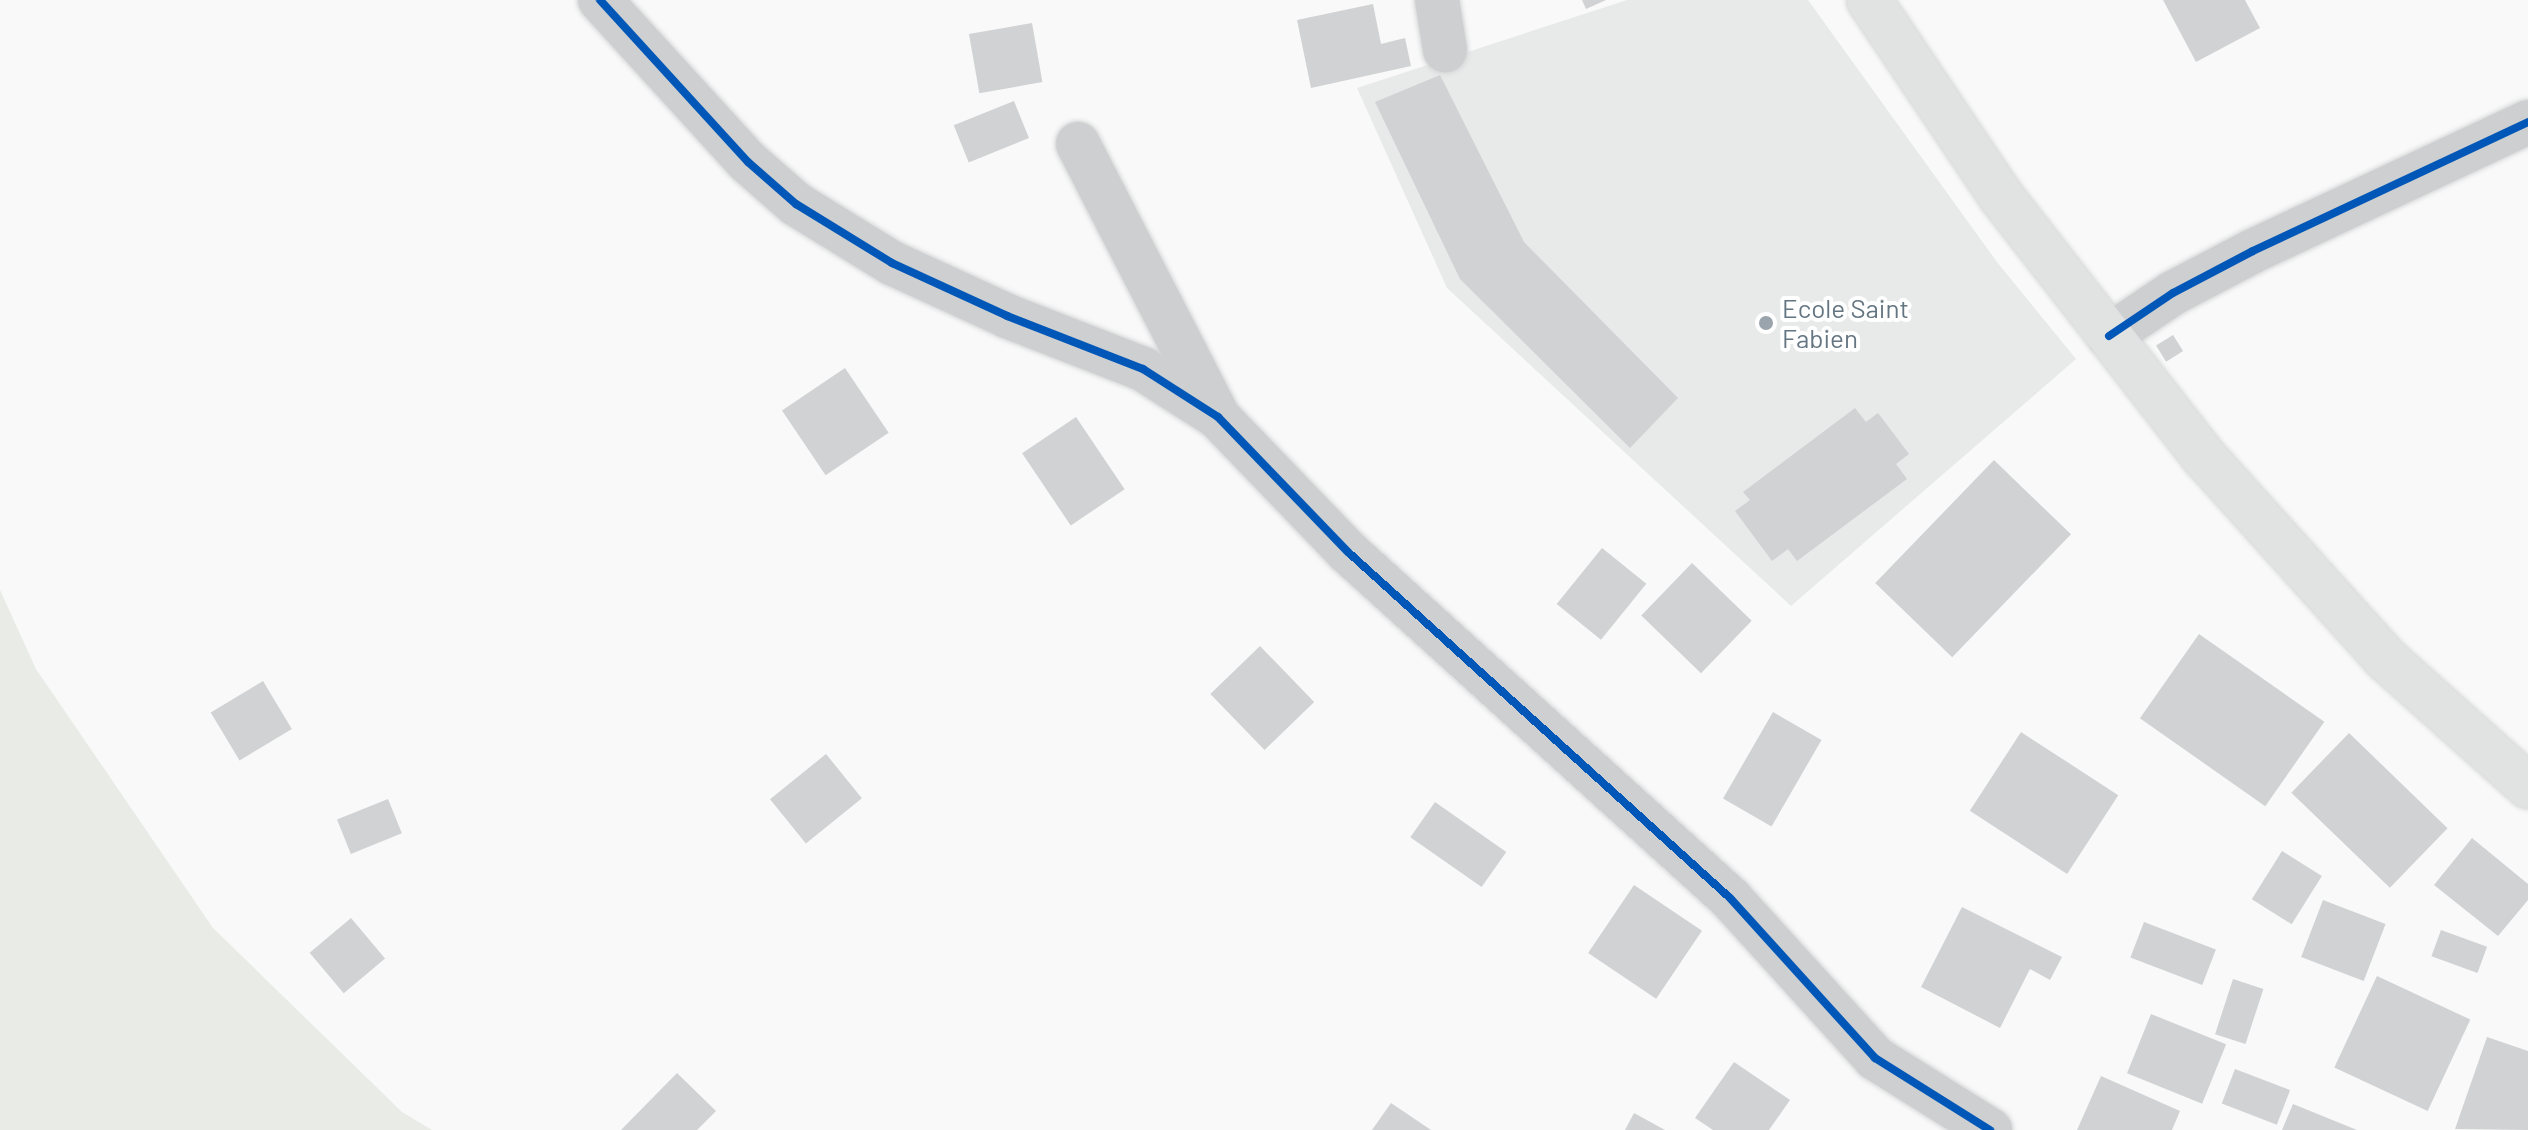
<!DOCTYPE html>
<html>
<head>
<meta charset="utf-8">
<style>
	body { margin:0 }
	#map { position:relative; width:2528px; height:1130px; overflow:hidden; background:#f9f9f9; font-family:Barlow,sans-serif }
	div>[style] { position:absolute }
	.built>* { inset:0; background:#e8e9e9 }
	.green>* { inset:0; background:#e8ebe6 }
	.building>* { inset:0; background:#d0d2d3; transform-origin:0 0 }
	.roads { filter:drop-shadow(0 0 2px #d5d6d7) drop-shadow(0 0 2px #d5d6d7) }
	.minor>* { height:44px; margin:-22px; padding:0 22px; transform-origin:22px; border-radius:22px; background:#cecfd0 }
	.major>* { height:44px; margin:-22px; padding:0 22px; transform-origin:22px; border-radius:22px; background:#e1e2e2 }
	.cycleway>* { height:8px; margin:-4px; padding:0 4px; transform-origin:4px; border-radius:4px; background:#0057b8 }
	.dots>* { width:22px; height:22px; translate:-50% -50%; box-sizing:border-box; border:4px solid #fff; border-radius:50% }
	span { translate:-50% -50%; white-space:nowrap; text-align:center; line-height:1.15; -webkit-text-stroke:8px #fff; paint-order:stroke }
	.poi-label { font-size:26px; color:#657683 }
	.left { translate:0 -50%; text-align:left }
</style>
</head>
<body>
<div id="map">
	<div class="built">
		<div style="clip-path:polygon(1627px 0,1808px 0,1997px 262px,2076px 359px,1791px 606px,1447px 288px,1357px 88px)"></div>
	</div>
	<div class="green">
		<div style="clip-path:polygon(0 590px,36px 669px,213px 928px,402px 1112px,432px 1130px,0 1130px)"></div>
	</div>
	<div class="building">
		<div style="clip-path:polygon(1582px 0,1606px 0,1586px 9px)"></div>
		<div style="clip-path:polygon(2163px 0,2245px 0,2260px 28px,2196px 62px)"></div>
		<div style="clip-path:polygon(1373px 4px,1381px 44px,1405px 38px,1411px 66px,1311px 88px,1297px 20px)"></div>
		<div style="left:1032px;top:23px;width:60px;height:64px;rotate:80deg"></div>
		<div style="clip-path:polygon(1440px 75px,1524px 242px,1678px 398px,1630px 448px,1460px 279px,1375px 102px)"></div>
		<div style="left:1014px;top:101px;width:40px;height:65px;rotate:68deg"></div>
		<div style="left:2173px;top:335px;width:19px;height:20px;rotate:58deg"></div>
		<div style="left:845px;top:368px;width:78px;height:76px;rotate:56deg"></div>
		<div style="clip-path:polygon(1855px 408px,1866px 422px,1878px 413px,1909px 454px,1896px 464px,1907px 479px,1797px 561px,1788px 549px,1772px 561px,1735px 511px,1750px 500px,1743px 492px)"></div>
		<div style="left:1076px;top:417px;width:87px;height:65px;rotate:56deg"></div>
		<div style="left:1994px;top:460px;width:107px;height:171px;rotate:44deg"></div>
		<div style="left:1602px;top:548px;width:57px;height:72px;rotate:39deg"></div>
		<div style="left:1692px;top:563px;width:83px;height:73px;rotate:44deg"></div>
		<div style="left:2199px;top:634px;width:153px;height:103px;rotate:35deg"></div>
		<div style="left:1260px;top:646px;width:78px;height:69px;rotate:46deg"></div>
		<div style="left:263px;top:681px;width:56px;height:61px;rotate:59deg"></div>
		<div style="left:1773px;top:712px;width:56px;height:100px;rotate:30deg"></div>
		<div style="left:2021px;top:732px;width:116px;height:94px;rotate:33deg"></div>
		<div style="left:2349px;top:733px;width:137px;height:83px;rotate:44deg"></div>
		<div style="left:826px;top:754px;width:57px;height:72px;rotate:51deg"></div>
		<div style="left:388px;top:799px;width:37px;height:55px;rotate:68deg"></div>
		<div style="left:1435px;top:802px;width:87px;height:43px;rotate:35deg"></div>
		<div style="clip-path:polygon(2472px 838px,2528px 884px,2528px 900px,2498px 936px,2434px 885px)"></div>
		<div style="left:2282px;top:851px;width:47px;height:57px;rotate:32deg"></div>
		<div style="left:1634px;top:885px;width:82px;height:82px;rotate:34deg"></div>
		<div style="left:2323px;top:900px;width:67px;height:61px;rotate:21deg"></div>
		<div style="clip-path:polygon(1962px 907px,2062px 957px,2050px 980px,2030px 969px,2000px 1028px,1921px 987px)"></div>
		<div style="left:351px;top:918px;width:53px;height:54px;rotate:50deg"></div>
		<div style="left:2144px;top:922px;width:77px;height:38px;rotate:21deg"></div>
		<div style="left:2441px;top:930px;width:49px;height:28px;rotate:20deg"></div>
		<div style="left:2377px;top:976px;width:103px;height:101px;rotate:25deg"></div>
		<div style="left:2233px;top:979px;width:32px;height:58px;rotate:18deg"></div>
		<div style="left:2151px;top:1014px;width:81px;height:64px;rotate:22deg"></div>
		<div style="clip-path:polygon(2487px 1037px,2528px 1051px,2528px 1130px,2455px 1129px)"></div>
		<div style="clip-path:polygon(1734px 1062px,1790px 1100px,1769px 1130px,1713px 1130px,1695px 1118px)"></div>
		<div style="left:2235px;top:1069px;width:59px;height:37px;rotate:21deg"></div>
		<div style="clip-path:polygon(677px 1073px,716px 1111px,697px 1130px,621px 1130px)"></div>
		<div style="clip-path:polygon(2101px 1076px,2180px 1111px,2172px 1130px,2077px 1130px)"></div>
		<div style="clip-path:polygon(1391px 1103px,1431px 1130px,1372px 1130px)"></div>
		<div style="clip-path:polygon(2293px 1104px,2357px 1130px,2282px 1130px)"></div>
		<div style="clip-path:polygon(1634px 1113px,1665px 1130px,1625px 1130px)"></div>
	</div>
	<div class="roads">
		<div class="minor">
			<div style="left:600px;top:0;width:219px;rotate:47.6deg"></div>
			<div style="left:748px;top:162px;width:64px;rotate:41.2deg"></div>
			<div style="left:796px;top:204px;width:113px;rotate:31.6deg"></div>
			<div style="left:892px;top:263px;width:127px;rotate:24.7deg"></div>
			<div style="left:1007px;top:316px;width:146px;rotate:21.3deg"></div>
			<div style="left:1143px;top:369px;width:89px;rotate:32.6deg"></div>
			<div style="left:1218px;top:417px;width:187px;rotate:46.1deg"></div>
			<div style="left:1348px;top:552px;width:515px;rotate:42.17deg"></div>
			<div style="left:1730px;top:898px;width:216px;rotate:47.8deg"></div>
			<div style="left:1875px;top:1058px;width:136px;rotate:32.1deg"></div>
			<div style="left:1437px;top:0;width:51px;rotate:80.9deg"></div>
			<div style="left:1078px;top:144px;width:300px;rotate:62.8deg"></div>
			<div style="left:2109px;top:336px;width:77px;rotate:-33.9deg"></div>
			<div style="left:2173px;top:293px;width:90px;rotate:-27.7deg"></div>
			<div style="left:2253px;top:251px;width:304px;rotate:-25.1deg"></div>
		</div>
		<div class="major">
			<div style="left:1869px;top:0;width:235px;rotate:56.1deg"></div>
			<div style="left:2000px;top:195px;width:333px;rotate:52.1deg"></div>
			<div style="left:2205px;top:458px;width:270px;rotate:48deg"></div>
			<div style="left:2386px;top:659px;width:191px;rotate:41.8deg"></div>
		</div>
	</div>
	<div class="cycleway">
		<div style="left:600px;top:0;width:219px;rotate:47.6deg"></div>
		<div style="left:748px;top:162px;width:64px;rotate:41.2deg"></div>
		<div style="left:796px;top:204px;width:113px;rotate:31.6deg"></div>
		<div style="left:892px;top:263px;width:127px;rotate:24.7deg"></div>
		<div style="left:1007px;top:316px;width:146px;rotate:21.3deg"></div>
		<div style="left:1143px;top:369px;width:89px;rotate:32.6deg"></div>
		<div style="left:1218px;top:417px;width:187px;rotate:46.1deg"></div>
		<div style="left:1348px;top:552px;width:515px;rotate:42.17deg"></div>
		<div style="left:1730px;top:898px;width:216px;rotate:47.8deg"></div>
		<div style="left:1875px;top:1058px;width:136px;rotate:32.1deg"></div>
		<div style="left:2109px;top:336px;width:77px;rotate:-33.9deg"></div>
		<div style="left:2173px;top:293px;width:90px;rotate:-27.7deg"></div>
		<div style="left:2253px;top:251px;width:304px;rotate:-25.1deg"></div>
	</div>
	<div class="dots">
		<div style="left:1766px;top:323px;background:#99a4ac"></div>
	</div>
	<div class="poi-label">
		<span class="left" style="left:1782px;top:323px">Ecole Saint<br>Fabien</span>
	</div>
</div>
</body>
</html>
